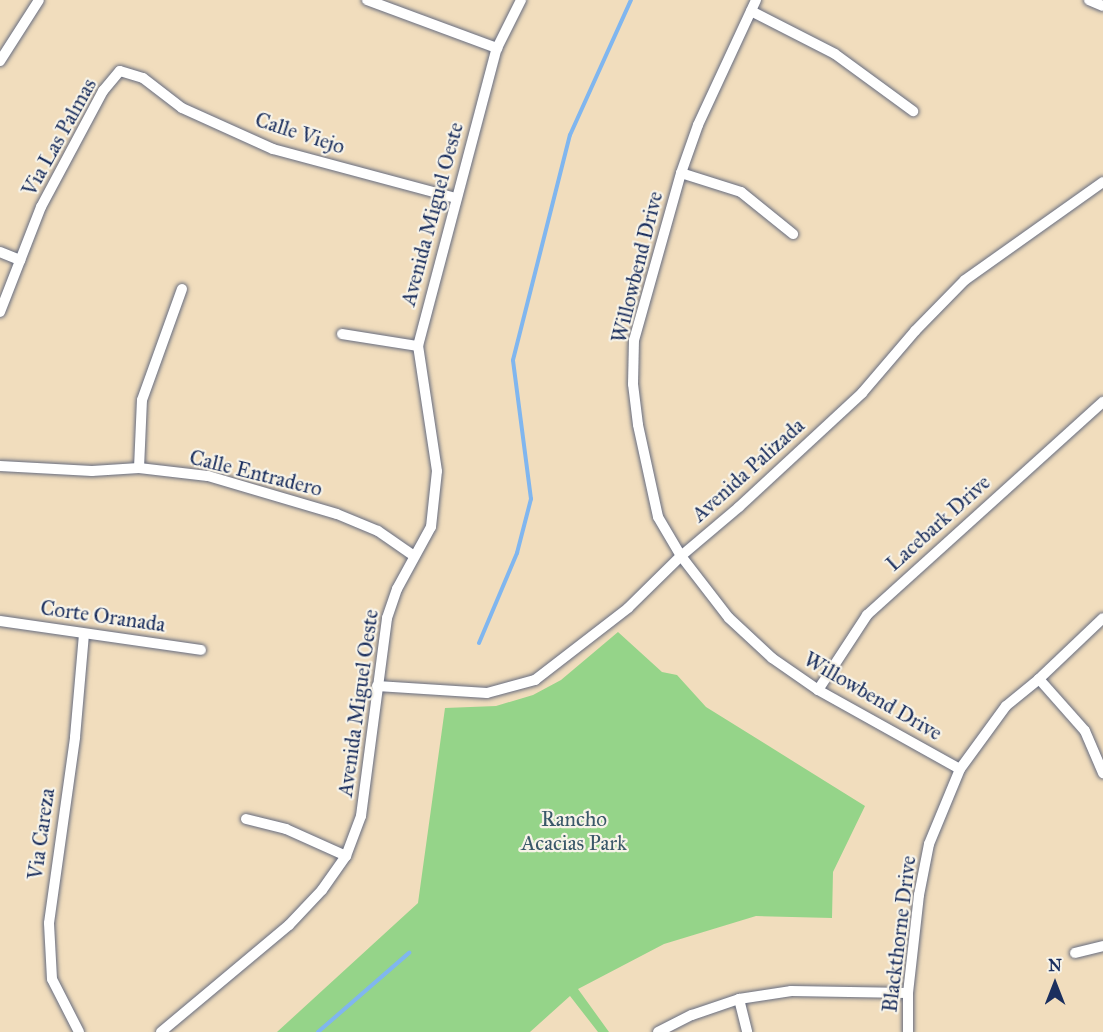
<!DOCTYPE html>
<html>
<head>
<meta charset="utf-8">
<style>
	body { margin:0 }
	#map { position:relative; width:1103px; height:1032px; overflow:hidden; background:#f1ddbd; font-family:"IM FELL Great Primer",serif }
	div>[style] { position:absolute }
	.green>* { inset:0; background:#95d489 }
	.stream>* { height:4px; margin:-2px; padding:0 2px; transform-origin:2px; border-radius:2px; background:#80b6ef }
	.roads { filter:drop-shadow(0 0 2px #666c7f) drop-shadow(0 0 2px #666c7f) }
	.street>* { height:10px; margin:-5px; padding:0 5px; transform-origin:5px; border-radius:5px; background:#fff }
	span { translate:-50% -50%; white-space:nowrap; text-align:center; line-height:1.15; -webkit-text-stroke:4.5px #f7f3e8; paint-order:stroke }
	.street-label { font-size:21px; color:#1b2f5e }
	.park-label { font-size:21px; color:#3a5869 }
	.north { position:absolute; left:1025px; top:954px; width:60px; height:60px; -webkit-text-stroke:4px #f7f3e8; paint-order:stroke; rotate:0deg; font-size:16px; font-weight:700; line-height:24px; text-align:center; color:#1b2f5e }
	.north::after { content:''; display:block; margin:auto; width:21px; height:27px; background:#1b2f5e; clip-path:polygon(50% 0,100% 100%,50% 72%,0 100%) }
</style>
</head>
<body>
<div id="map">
	<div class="green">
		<div style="clip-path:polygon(618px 632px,662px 672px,677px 675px,706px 707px,865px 806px,833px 872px,832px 918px,756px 916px,664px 944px,578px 989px,609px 1032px,598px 1032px,570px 996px,530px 1032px,277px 1032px,418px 903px,445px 708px,496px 706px,533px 695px,561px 680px)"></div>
	</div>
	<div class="stream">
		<div style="left:479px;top:643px;width:98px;rotate:-67.1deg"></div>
		<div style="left:517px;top:553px;width:56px;rotate:-75.5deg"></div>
		<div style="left:531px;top:499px;width:140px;rotate:-97.4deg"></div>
		<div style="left:513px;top:360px;width:232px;rotate:-75.8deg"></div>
		<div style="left:570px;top:135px;width:148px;rotate:-65.7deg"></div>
		<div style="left:318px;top:1032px;width:121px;rotate:-41deg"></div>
	</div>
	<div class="roads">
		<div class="street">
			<div style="left:367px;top:0;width:139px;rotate:20.3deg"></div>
			<div style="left:756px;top:0;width:138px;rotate:114.9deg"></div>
			<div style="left:698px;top:125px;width:51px;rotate:109.5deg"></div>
			<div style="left:681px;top:173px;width:173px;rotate:105.7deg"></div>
			<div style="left:634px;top:340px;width:44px;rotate:91.3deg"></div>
			<div style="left:633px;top:384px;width:41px;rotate:83deg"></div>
			<div style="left:638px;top:425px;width:94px;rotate:77.7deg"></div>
			<div style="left:658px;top:517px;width:45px;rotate:59.5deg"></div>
			<div style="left:681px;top:556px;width:78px;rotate:52.3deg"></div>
			<div style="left:729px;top:618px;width:59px;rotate:42.9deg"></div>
			<div style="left:772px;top:658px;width:56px;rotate:34.8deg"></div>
			<div style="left:818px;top:690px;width:162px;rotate:29.1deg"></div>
			<div style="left:1089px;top:0;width:15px;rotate:23deg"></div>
			<div style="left:751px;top:11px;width:94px;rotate:27.1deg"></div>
			<div style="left:835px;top:54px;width:97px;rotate:36.2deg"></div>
			<div style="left:0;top:61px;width:72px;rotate:-57.4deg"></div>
			<div style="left:681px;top:173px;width:63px;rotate:17.6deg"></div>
			<div style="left:741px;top:192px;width:67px;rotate:38.9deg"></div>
			<div style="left:0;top:252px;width:22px;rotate:22deg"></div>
			<div style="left:0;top:312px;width:113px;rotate:-68.7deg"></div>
			<div style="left:41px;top:207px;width:132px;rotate:-61.9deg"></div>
			<div style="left:103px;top:91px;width:26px;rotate:-50deg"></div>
			<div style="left:120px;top:71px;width:24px;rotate:17deg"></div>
			<div style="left:143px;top:78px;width:49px;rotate:37.6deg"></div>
			<div style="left:182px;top:108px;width:100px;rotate:24.3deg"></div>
			<div style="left:273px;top:149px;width:189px;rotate:15deg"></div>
			<div style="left:342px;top:334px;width:77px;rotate:9deg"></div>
			<div style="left:0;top:466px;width:92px;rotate:3.1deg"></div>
			<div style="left:92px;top:471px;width:47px;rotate:-3.7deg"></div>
			<div style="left:139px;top:468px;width:69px;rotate:6.6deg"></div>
			<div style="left:208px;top:476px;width:134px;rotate:16.4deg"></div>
			<div style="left:337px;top:514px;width:44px;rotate:22.5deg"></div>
			<div style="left:378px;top:531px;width:44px;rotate:34.8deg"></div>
			<div style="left:139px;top:468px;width:68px;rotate:-87.5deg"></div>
			<div style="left:142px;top:400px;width:118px;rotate:-70.2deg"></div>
			<div style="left:0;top:621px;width:203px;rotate:8.2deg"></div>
			<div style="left:1039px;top:679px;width:69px;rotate:48.5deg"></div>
			<div style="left:1085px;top:731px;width:46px;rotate:66.8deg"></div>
			<div style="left:377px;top:686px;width:110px;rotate:3.6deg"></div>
			<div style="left:487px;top:693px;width:50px;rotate:-15.2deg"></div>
			<div style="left:535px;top:680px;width:118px;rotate:-37.7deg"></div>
			<div style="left:628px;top:608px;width:74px;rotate:-44.5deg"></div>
			<div style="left:681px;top:556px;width:76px;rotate:-40.2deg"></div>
			<div style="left:739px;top:507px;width:168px;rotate:-42.8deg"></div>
			<div style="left:862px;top:393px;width:82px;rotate:-49.5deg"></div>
			<div style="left:915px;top:331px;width:71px;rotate:-45.6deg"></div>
			<div style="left:965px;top:280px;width:169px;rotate:-35.4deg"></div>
			<div style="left:818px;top:690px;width:90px;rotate:-56.8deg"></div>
			<div style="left:867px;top:615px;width:318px;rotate:-42.1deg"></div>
			<div style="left:246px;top:819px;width:41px;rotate:14deg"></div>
			<div style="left:286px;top:829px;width:66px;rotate:24.2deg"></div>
			<div style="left:1075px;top:953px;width:29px;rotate:-14deg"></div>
			<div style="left:739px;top:999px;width:34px;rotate:76deg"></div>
			<div style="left:79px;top:1032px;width:59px;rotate:-117deg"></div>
			<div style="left:52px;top:979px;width:56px;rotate:-93.1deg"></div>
			<div style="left:49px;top:923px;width:188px;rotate:-82deg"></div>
			<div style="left:75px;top:737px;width:102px;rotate:-85deg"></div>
			<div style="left:161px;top:1032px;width:167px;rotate:-39.9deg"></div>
			<div style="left:289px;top:925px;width:48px;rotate:-46.7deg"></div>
			<div style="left:322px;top:890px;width:42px;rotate:-54.8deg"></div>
			<div style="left:346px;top:856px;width:43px;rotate:-69.4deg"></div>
			<div style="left:361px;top:816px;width:200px;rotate:-82.5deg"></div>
			<div style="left:387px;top:618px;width:31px;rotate:-71deg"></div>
			<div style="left:397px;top:589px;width:71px;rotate:-61.3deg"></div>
			<div style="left:431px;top:527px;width:56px;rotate:-83.9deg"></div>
			<div style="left:437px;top:471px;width:126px;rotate:-98.6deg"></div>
			<div style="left:418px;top:346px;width:308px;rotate:-75.2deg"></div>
			<div style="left:497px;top:48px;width:54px;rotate:-63.4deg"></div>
			<div style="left:658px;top:1032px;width:38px;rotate:-27deg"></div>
			<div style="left:692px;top:1015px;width:50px;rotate:-18.8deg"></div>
			<div style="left:739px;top:999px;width:53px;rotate:-8.7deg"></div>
			<div style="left:791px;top:991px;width:117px;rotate:1deg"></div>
			<div style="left:908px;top:1032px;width:39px;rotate:-90deg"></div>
			<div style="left:908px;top:993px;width:99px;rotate:-83.6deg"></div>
			<div style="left:919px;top:895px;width:52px;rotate:-78.9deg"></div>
			<div style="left:929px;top:844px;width:81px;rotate:-67.5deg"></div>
			<div style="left:960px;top:769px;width:78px;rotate:-53.9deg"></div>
			<div style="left:1006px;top:706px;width:43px;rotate:-39.3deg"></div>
			<div style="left:1039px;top:679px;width:88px;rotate:-43.6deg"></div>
		</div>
	</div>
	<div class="street-label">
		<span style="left:300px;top:133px;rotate:18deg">Calle Viejo</span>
		<span style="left:59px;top:137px;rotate:-61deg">Via Las Palmas</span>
		<span style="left:432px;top:214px;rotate:-75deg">Avenida Miguel Oeste</span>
		<span style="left:637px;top:267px;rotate:-76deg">Willowbend Drive</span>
		<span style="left:748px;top:470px;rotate:-42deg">Avenida Palizada</span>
		<span style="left:256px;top:473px;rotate:14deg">Calle Entradero</span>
		<span style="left:938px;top:523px;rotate:-42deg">Lacebark Drive</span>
		<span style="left:103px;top:616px;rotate:8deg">Corte Oranada</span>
		<span style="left:873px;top:696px;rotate:30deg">Willowbend Drive</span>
		<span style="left:358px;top:703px;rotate:-82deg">Avenida Miguel Oeste</span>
		<span style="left:41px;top:834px;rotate:-82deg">Via Careza</span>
		<span style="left:899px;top:934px;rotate:-83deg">Blackthorne Drive</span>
	</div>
	<div class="park-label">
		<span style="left:574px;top:831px">Rancho<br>Acacias Park</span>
	</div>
	<div class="north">N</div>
</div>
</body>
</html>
